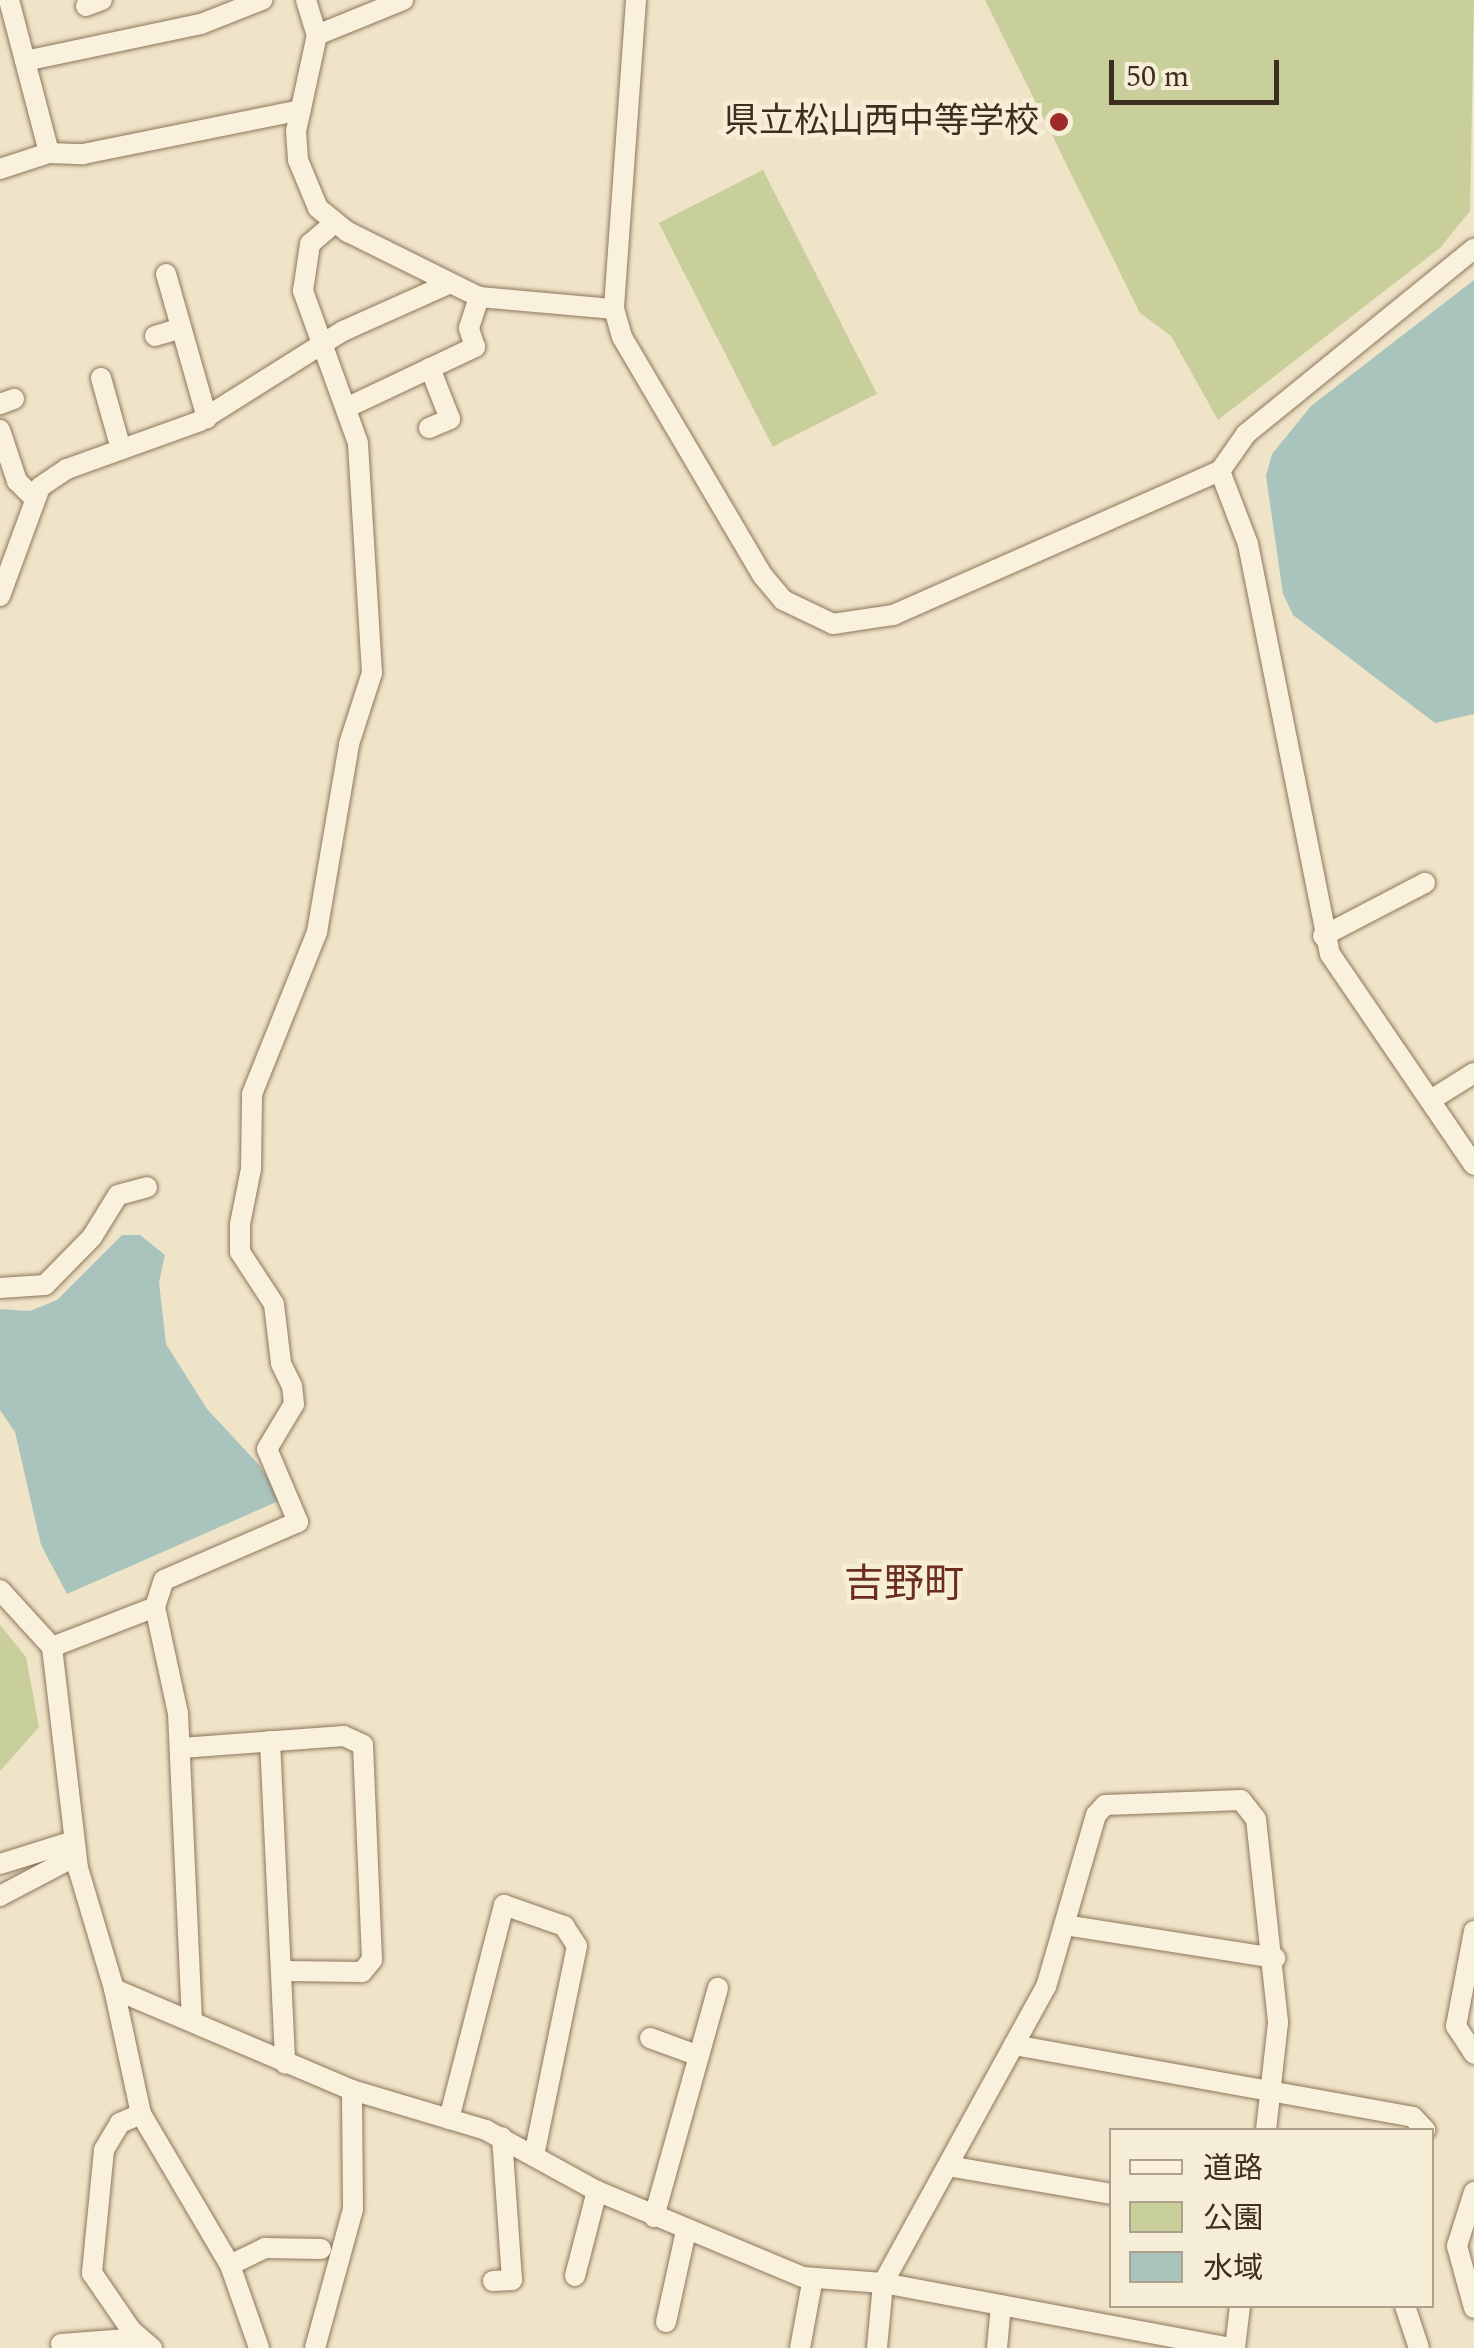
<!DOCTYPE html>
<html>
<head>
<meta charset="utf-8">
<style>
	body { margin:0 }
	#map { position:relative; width:1474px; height:2348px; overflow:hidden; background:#f0e4c8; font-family:Spectral,"Noto Sans JP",serif }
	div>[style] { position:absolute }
	.green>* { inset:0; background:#c9cf9b; transform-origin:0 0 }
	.water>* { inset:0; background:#a9c4bc }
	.roads { filter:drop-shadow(0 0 2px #8d765c) drop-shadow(0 0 2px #8d765c) }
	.minor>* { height:20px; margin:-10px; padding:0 10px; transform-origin:10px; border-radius:10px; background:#faf1dc }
	.dots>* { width:28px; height:28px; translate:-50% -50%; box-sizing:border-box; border:5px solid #f7eed8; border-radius:50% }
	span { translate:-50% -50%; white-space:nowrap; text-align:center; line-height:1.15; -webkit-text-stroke:9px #f7eed8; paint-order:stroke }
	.poi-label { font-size:35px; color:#3d2e20 }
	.right { translate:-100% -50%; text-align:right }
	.quarter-label { font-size:40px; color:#6b2e1e }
	.legend { position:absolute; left:1109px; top:2128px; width:325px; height:180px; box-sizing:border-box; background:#f7eed8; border:2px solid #ada18e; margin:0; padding:12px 18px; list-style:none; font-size:30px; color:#3d2e20 }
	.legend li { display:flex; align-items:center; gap:20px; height:50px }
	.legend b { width:50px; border:2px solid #ada18e }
	.scale { position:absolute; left:1109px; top:60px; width:170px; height:45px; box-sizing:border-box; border:5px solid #3d2e20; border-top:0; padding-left:12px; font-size:30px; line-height:35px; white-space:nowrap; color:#3d2e20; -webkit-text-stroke:8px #f7eed8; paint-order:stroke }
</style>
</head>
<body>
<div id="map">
	<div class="green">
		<div style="clip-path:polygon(985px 0,1474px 0,1470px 211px,1440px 248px,1218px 420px,1171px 336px,1140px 313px)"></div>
		<div style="left:763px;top:170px;width:251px;height:117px;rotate:63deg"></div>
		<div style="clip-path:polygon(0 1625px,26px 1657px,39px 1727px,0 1771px)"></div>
	</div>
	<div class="water">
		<div style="clip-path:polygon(1474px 280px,1474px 714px,1435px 723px,1293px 615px,1283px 594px,1266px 476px,1272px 454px,1311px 406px)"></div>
		<div style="clip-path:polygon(122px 1235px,140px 1235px,165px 1255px,159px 1282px,166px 1344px,207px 1409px,260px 1466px,281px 1500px,67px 1594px,41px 1545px,15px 1432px,0 1410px,0 1309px,30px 1311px,57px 1300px)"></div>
	</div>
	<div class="roads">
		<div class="minor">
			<div style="left:9px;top:0;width:158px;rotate:75.3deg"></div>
			<div style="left:306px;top:0;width:37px;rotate:73deg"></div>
			<div style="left:317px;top:35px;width:98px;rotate:102.3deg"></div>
			<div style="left:296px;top:131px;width:29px;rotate:86deg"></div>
			<div style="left:298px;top:160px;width:52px;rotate:67.4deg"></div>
			<div style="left:318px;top:208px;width:38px;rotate:39deg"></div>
			<div style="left:348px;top:232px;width:146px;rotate:26.4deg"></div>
			<div style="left:479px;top:297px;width:136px;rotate:5.1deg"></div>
			<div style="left:636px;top:0;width:310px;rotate:94.1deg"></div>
			<div style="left:614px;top:309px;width:29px;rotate:74deg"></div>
			<div style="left:622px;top:337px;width:277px;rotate:59.5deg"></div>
			<div style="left:763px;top:576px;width:31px;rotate:50deg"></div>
			<div style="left:783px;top:600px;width:55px;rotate:25.6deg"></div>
			<div style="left:833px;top:624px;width:61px;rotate:-8.5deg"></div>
			<div style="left:893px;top:615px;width:357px;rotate:-23.8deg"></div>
			<div style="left:1220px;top:471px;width:45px;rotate:-54.9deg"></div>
			<div style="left:1246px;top:434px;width:294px;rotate:-39.1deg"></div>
			<div style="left:86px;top:6px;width:17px;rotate:-21deg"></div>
			<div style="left:317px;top:35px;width:93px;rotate:-22.1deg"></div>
			<div style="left:25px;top:61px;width:180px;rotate:-11.9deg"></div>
			<div style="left:201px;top:24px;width:66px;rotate:-21.5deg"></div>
			<div style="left:0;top:169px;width:52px;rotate:-18.1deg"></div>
			<div style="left:49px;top:153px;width:34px;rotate:2deg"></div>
			<div style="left:83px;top:154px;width:222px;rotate:-11.4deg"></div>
			<div style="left:166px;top:274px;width:150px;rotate:74.1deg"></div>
			<div style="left:155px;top:336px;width:27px;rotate:-17deg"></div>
			<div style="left:101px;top:378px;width:74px;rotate:74.3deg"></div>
			<div style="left:0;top:404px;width:15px;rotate:-20deg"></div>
			<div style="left:346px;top:408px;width:143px;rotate:-25.3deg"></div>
			<div style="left:475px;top:347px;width:20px;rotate:-108deg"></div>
			<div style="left:469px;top:328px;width:33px;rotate:-72deg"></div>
			<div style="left:429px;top:428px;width:23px;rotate:-23deg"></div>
			<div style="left:450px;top:419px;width:55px;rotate:-111.4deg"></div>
			<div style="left:0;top:430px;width:54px;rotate:71.6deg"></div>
			<div style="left:17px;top:481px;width:24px;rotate:45deg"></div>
			<div style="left:1220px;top:471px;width:78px;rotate:69deg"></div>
			<div style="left:1248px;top:544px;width:418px;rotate:78.7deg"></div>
			<div style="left:1330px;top:954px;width:255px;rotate:55.7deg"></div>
			<div style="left:0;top:596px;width:116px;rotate:-69.8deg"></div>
			<div style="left:40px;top:487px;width:32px;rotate:-34deg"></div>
			<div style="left:67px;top:469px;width:141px;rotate:-19.8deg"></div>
			<div style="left:200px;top:421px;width:169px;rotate:-32.2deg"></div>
			<div style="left:343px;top:331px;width:113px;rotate:-24.1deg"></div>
			<div style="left:1323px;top:936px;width:115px;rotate:-27.5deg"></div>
			<div style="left:1434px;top:1098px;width:47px;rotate:-32deg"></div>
			<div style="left:0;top:1288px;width:45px;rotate:-3.8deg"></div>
			<div style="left:45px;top:1285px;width:67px;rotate:-45.6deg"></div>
			<div style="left:92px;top:1237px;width:49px;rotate:-58.2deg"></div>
			<div style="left:118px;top:1195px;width:30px;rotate:-15deg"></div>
			<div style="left:0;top:1590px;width:77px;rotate:47.6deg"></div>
			<div style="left:52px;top:1647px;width:223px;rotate:83.3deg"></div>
			<div style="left:78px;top:1868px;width:126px;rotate:73.4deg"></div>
			<div style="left:114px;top:1989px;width:128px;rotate:77.8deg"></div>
			<div style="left:141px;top:2114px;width:175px;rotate:59.5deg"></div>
			<div style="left:230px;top:2265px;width:88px;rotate:70.7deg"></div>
			<div style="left:155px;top:1607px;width:108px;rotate:77.8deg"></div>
			<div style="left:178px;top:1713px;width:308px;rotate:87.4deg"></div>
			<div style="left:52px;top:1647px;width:110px;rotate:-21.2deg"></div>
			<div style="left:155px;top:1607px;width:28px;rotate:-72deg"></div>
			<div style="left:164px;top:1580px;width:146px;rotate:-23.4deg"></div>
			<div style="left:298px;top:1522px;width:79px;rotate:-113deg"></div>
			<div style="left:267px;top:1449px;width:52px;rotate:-59deg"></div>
			<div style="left:294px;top:1404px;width:18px;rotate:-96deg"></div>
			<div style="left:292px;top:1386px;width:25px;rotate:-116deg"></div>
			<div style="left:281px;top:1363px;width:59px;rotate:-96.8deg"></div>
			<div style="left:274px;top:1304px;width:62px;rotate:-123.2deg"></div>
			<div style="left:240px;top:1252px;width:28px;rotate:-90deg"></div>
			<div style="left:240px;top:1224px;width:56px;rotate:-78.7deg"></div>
			<div style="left:251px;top:1169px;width:75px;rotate:-89.2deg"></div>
			<div style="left:252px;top:1094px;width:175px;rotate:-68.1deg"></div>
			<div style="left:317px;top:932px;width:191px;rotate:-80.3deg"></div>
			<div style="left:349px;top:744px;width:75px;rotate:-72.1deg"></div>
			<div style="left:372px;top:673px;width:230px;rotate:-93.5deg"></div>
			<div style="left:358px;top:443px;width:162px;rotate:-109.9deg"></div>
			<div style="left:303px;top:291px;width:48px;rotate:-81.5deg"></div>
			<div style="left:310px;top:244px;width:32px;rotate:-41deg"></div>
			<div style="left:270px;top:1741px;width:323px;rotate:87.3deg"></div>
			<div style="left:181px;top:1748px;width:163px;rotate:-4.2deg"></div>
			<div style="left:344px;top:1736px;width:21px;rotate:25deg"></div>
			<div style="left:363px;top:1745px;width:215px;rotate:87.6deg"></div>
			<div style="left:372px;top:1960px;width:16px;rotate:130deg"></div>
			<div style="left:362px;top:1972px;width:77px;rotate:-179.3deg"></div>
			<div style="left:0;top:1864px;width:77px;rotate:-17.3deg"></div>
			<div style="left:0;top:1896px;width:86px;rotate:-27.8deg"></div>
			<div style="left:1064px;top:1925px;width:214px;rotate:8.9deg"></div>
			<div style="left:1474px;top:1931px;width:97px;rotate:100.7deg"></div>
			<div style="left:1456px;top:2026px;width:33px;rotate:57deg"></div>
			<div style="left:114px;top:1989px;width:259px;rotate:23deg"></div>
			<div style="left:352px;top:2090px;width:140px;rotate:16.6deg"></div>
			<div style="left:486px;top:2130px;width:127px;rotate:28.8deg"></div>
			<div style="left:597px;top:2191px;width:223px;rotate:22.7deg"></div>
			<div style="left:803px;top:2277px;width:80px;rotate:4.3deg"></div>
			<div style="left:883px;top:2283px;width:353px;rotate:10.6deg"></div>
			<div style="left:650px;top:2038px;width:52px;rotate:20.2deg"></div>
			<div style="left:1014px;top:2045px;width:405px;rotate:10.2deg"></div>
			<div style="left:1413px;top:2117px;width:18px;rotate:47deg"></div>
			<div style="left:141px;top:2114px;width:23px;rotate:157deg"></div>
			<div style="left:120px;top:2123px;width:31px;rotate:121deg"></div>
			<div style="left:104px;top:2150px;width:124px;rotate:95.6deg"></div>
			<div style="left:92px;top:2273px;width:69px;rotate:55.6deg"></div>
			<div style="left:131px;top:2330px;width:28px;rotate:41deg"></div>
			<div style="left:449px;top:2119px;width:221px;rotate:-75.6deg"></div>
			<div style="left:504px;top:1905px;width:64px;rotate:19.3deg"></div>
			<div style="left:564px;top:1926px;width:24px;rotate:57deg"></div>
			<div style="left:577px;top:1946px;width:213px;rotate:101.6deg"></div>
			<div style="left:948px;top:2166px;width:166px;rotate:9.7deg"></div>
			<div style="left:1474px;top:2192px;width:57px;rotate:107.5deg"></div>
			<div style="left:1457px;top:2246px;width:64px;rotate:74.7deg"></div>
			<div style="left:654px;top:2217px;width:238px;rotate:-74.4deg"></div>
			<div style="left:230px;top:2265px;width:39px;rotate:-26deg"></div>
			<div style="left:265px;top:2248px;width:56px;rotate:1deg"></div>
			<div style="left:575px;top:2276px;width:88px;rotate:-75.5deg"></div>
			<div style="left:493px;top:2281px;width:19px;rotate:-3deg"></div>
			<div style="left:512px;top:2280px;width:143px;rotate:-94deg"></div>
			<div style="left:1405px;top:2306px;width:44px;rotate:71.6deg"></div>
			<div style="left:666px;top:2322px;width:93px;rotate:-77.6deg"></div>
			<div style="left:61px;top:2344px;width:79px;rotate:-4.3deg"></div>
			<div style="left:315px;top:2348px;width:144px;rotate:-74.7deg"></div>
			<div style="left:353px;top:2209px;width:119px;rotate:-90.5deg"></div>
			<div style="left:800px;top:2348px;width:71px;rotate:-79.5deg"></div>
			<div style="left:877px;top:2348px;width:65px;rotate:-84.7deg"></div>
			<div style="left:883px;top:2283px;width:338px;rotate:-61.2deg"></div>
			<div style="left:1046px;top:1987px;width:179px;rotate:-73.8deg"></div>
			<div style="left:1096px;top:1815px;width:13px;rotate:-48deg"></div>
			<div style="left:1105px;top:1805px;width:136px;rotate:-2.1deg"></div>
			<div style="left:1241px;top:1800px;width:24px;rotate:52deg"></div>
			<div style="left:1256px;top:1819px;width:205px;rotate:83.8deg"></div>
			<div style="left:1278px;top:2023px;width:108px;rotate:96.4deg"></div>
			<div style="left:997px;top:2348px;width:43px;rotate:-84.7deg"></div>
			<div style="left:1235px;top:2348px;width:42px;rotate:-83.2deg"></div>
		</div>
	</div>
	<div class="dots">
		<div style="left:1059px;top:122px;background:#9e2a2b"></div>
	</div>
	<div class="poi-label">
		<span class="right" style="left:1039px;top:122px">県立松山西中等学校</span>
	</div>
	<div class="quarter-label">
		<span style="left:904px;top:1586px">吉野町</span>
	</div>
	<ul class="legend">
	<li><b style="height:12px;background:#faf1dc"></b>道路</li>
	<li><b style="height:28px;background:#c9cf9b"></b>公園</li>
	<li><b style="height:28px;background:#a9c4bc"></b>水域</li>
	</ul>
	<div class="scale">50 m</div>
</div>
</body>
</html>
